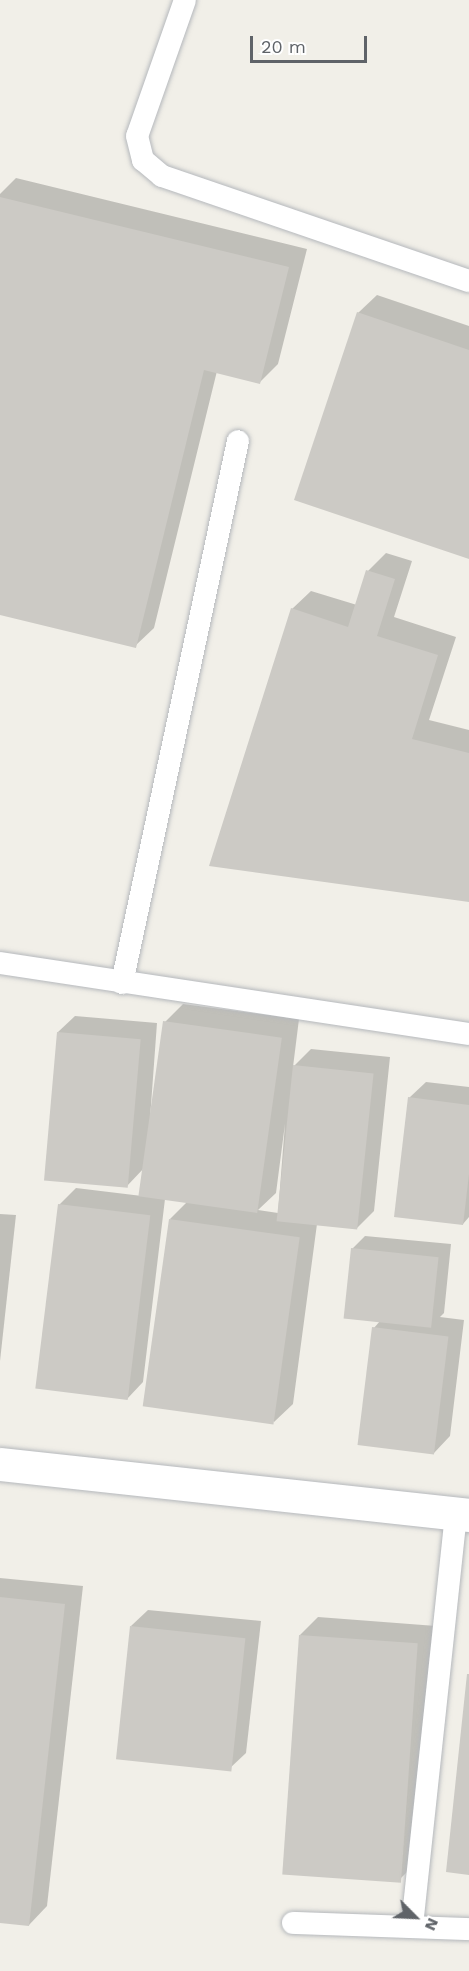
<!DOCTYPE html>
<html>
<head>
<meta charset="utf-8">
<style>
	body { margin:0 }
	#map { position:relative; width:469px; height:1971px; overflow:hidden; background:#f1efe8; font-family:"Work Sans",sans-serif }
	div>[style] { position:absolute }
	.shadow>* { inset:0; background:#0003 }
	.building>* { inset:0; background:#cccac5; transform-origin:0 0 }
	.roads { filter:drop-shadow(0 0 2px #b5b8bc) drop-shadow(0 0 2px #b5b8bc) }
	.service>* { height:22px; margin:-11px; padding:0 11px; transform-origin:11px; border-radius:11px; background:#fff }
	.tertiary>* { height:33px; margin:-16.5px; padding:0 16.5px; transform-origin:16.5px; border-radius:16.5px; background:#fff }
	span { translate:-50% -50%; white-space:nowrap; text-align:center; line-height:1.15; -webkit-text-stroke:4.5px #fff; paint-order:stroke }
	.north { position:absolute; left:385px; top:1887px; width:60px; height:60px; -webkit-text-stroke:4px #fff; paint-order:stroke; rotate:114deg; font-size:16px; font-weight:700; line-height:24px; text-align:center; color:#5f6368 }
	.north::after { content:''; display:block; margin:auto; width:21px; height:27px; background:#5f6368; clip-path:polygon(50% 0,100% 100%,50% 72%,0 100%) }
	.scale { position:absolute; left:250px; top:36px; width:117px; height:27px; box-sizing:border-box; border:3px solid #5f6368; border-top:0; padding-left:8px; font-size:18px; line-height:21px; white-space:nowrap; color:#5f6368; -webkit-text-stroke:4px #fff; paint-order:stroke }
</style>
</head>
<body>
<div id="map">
	<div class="shadow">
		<div style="clip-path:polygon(16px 178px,307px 249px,278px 364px,260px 382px,217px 371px,154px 628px,135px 646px,0 614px,0 194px)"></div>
		<div style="clip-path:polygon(377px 295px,469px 326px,469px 557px,358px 313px)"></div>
		<div style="clip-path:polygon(386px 553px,412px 561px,394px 617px,456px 637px,429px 720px,469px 730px,469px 901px,292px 609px,311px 591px,357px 605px,368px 571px)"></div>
		<div style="clip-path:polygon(evenodd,183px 1004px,299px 1019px,293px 1067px,311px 1049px,390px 1057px,374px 1211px,357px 1228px,317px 1224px,293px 1404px,274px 1422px,170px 1219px,187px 1202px,165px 1199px,143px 1382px,127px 1399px,59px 1205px,76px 1188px,142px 1196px,145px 1167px,127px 1186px,58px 1032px,75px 1016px,157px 1023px,148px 1146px,165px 1022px,183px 1004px,285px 1124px,278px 1213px,258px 1210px,276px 1193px,285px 1124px)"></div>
		<div style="clip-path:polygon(426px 1082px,469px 1087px,469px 1217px,463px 1224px,409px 1098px)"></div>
		<div style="clip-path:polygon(0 1214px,16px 1215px,0 1361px)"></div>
		<div style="clip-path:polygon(365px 1236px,451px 1244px,444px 1313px,440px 1317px,464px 1320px,450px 1436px,434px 1453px,374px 1328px,380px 1321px,352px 1249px)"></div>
		<div style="clip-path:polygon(0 1578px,83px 1586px,47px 1906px,29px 1925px,0 1921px)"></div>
		<div style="clip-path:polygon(148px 1610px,261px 1621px,246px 1753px,229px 1769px,131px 1626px)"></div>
		<div style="clip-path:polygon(318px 1617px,436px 1626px,416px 1863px,398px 1881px,300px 1635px)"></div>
	</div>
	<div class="building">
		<div style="clip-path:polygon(0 197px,289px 267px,260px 384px,204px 370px,136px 648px,0 615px)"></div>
		<div style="clip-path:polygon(357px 312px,469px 350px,469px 559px,294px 500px)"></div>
		<div style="clip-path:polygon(366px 570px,395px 579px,377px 636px,438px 655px,412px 739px,469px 753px,469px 902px,209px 866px,291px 608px,348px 627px)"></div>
		<div style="left:163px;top:1021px;width:120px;height:177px;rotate:8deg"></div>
		<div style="left:57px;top:1032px;width:84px;height:149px;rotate:5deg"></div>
		<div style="left:293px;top:1065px;width:81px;height:157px;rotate:6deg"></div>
		<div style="clip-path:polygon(408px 1097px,469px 1105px,469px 1174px,463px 1225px,394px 1217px)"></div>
		<div style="left:58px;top:1204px;width:93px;height:186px;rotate:7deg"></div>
		<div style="left:169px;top:1219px;width:132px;height:189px;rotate:8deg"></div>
		<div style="left:351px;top:1248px;width:88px;height:71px;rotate:6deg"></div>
		<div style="left:372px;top:1327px;width:77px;height:119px;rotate:7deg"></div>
		<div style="clip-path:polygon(0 1597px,65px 1604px,29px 1926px,0 1923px)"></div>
		<div style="left:130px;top:1626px;width:116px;height:134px;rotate:6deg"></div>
		<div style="left:299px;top:1635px;width:119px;height:240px;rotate:4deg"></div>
		<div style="clip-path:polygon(467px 1674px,469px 1674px,469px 1875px,446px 1872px)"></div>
	</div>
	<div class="roads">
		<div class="service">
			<div style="left:185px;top:0;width:144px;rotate:109.4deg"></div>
			<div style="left:137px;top:136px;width:25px;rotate:76deg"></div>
			<div style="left:143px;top:160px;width:25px;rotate:40deg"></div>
			<div style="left:162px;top:176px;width:324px;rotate:18.9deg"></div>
			<div style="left:0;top:963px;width:474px;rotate:8.6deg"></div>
			<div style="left:122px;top:983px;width:554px;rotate:-77.92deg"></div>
			<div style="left:293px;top:1923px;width:176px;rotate:2deg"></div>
			<div style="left:412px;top:1926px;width:414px;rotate:-83.9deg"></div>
		</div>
		<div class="tertiary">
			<div style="left:0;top:1464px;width:472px;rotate:6.2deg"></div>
		</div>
	</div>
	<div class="north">N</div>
	<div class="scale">20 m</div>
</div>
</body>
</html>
